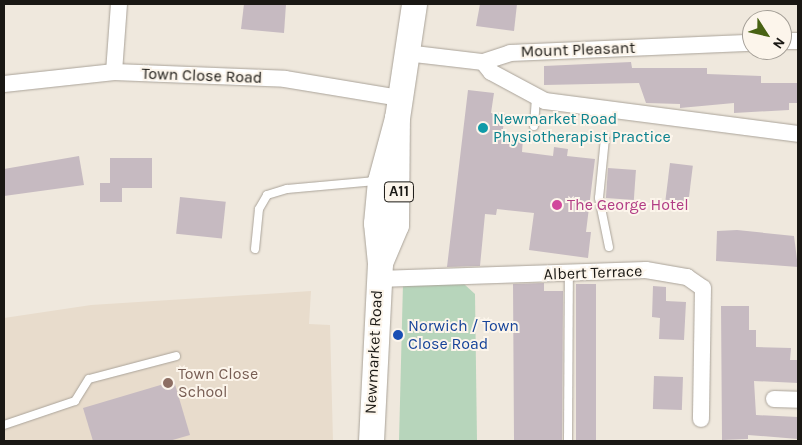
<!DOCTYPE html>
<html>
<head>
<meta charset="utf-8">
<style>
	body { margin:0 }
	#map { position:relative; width:802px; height:445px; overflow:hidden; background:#efe8dd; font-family:Karla,sans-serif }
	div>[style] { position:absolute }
	.built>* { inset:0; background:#e8dccc }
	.green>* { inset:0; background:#b7d5bb }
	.building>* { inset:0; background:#c6bac1; transform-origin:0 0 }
	.roads { filter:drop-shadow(0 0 1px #aaa399) drop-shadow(0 0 1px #aaa399) }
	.service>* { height:8px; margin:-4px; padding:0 4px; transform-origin:4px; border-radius:4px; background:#fff }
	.minor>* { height:16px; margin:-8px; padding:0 8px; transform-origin:8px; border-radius:8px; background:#fff }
	.primary>* { height:25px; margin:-12.5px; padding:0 12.5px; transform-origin:12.5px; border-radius:12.5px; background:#fff }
	.dots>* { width:14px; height:14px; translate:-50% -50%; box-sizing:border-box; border:2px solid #fcf5eb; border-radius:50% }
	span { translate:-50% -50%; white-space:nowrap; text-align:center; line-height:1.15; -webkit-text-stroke:4px #fcf5eb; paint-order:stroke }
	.shield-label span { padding:1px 4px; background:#fcf5eb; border:1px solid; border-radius:4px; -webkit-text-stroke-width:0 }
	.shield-label { font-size:15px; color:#1a1814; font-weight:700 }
	.street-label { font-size:16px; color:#1a1814 }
	.culture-label { font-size:16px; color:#0d838f }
	.left { translate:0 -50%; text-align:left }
	.hotel-label { font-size:16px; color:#b23c85 }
	.transit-label { font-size:16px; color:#164399 }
	.education-label { font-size:16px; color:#785e54 }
	.frame { position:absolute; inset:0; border:5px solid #1a1814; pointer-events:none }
	.north { position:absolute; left:742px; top:10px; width:50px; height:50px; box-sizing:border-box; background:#fcf5eb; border:1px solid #a29d95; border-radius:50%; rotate:125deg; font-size:14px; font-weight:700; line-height:20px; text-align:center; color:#1a1814 }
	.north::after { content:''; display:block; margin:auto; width:18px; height:22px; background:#486213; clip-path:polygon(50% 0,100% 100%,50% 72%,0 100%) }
</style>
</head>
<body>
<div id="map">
	<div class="built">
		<div style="clip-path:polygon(311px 291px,309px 324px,330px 325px,333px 441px,4px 441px,4px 318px,91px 305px)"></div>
	</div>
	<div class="green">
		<div style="clip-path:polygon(403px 283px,464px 284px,475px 294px,477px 441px,399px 441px)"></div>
	</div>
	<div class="building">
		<div style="clip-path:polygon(244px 4px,286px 4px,284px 33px,241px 29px)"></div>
		<div style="clip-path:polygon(480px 4px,517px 4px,514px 31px,476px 26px)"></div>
		<div style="clip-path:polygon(631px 62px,632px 68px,707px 68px,707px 74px,761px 76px,761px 83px,798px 83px,798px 103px,789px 103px,789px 110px,734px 113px,734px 103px,680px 108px,680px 104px,646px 103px,639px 83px,544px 85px,544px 66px)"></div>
		<div style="clip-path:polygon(468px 90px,494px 93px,491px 113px,505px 114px,502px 136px,523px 138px,522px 152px,553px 156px,554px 147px,568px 149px,567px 156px,595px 159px,586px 232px,591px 232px,588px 258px,529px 250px,534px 213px,497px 209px,496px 215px,485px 214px,480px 266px,447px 267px)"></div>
		<div style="clip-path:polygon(79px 156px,84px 185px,4px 196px,4px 169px)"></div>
		<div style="clip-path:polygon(110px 158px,152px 158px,152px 188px,122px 188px,122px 202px,100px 202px,100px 183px,110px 183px)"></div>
		<div style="left:670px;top:163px;width:23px;height:37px;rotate:7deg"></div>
		<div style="left:608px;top:168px;width:28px;height:30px;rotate:4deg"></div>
		<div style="left:180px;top:197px;width:46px;height:37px;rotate:6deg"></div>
		<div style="clip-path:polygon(737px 230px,794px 236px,798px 267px,716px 261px,717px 231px)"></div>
		<div style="clip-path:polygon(544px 283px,544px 291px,563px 291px,562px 441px,514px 441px,513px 284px)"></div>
		<div style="left:576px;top:284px;width:20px;height:157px"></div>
		<div style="clip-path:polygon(653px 286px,666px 287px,666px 301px,686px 302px,684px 340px,659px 339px,660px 318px,652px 317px)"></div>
		<div style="clip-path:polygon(721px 306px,749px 306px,749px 330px,756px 330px,756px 347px,791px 348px,790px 360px,798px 360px,798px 383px,754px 381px,756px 415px,798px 417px,798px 439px,748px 435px,748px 439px,722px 440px)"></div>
		<div style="left:654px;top:376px;width:29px;height:33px;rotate:2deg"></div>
		<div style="clip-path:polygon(174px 381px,190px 435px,169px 441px,93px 441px,83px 408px)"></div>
	</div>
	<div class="roads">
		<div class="service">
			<div style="left:534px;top:126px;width:30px;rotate:-86deg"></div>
			<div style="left:605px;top:138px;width:60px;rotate:95.7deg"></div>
			<div style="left:599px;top:198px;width:50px;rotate:78.5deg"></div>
			<div style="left:255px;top:249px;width:40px;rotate:-84.3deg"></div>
			<div style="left:259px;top:209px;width:16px;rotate:-60deg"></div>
			<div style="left:267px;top:195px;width:21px;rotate:-17deg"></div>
			<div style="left:287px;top:189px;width:89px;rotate:-5.1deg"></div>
			<div style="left:4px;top:425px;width:75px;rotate:-18.7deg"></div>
			<div style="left:75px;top:401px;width:26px;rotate:-58deg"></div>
			<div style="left:89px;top:379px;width:90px;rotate:-14.8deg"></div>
			<div style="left:568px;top:441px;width:167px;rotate:-89.7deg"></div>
		</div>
		<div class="minor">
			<div style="left:782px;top:41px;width:16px"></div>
			<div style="left:406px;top:53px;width:78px;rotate:6.7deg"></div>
			<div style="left:483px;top:62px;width:28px;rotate:-18deg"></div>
			<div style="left:510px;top:53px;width:242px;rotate:-2.4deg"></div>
			<div style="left:483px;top:62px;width:13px;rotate:51deg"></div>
			<div style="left:491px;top:72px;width:61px;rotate:28.2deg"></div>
			<div style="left:545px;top:101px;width:255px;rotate:7.4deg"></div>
			<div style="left:114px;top:72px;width:68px;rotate:-85.8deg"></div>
			<div style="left:4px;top:84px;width:111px;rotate:-6.2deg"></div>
			<div style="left:114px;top:72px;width:171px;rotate:2.3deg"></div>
			<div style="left:285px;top:79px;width:117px;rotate:9.4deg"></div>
			<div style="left:378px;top:279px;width:268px;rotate:-1.9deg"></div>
			<div style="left:646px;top:270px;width:42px;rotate:9.7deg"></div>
			<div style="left:687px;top:277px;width:19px;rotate:35deg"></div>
			<div style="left:703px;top:288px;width:131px;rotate:90.9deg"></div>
			<div style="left:774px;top:399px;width:24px;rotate:2deg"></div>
		</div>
		<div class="primary">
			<div style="left:381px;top:260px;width:38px;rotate:-67deg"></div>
			<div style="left:396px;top:225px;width:107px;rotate:-89.5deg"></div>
			<div style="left:397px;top:118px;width:115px;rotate:-81.5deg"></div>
			<div style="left:371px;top:441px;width:178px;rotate:-87.1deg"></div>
			<div style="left:380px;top:263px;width:40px;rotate:-95.7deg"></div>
			<div style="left:376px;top:223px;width:42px;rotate:-84.6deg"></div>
			<div style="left:380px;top:181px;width:65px;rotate:-74.9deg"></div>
		</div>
	</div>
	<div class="dots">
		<div style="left:483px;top:128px;background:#0f9aa8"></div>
		<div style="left:557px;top:205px;background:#d1479c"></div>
		<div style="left:398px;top:335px;background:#1a4fb4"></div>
		<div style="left:168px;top:383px;background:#8d6e63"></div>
	</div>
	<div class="shield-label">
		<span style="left:399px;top:192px">A11</span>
	</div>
	<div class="street-label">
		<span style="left:578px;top:50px;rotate:-2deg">Mount Pleasant</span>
		<span style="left:202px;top:76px;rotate:2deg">Town Close Road</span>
		<span style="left:593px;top:273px;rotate:-2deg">Albert Terrace</span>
		<span style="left:374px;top:352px;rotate:-87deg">Newmarket Road</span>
	</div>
	<div class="culture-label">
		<span class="left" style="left:493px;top:128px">Newmarket Road<br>Physiotherapist Practice</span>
	</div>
	<div class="hotel-label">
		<span class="left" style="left:567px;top:205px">The George Hotel</span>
	</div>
	<div class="transit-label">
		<span class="left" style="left:408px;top:335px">Norwich / Town<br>Close Road</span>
	</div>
	<div class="education-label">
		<span class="left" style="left:178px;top:383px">Town Close<br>School</span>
	</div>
	<div class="frame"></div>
	<div class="north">N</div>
</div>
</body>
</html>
